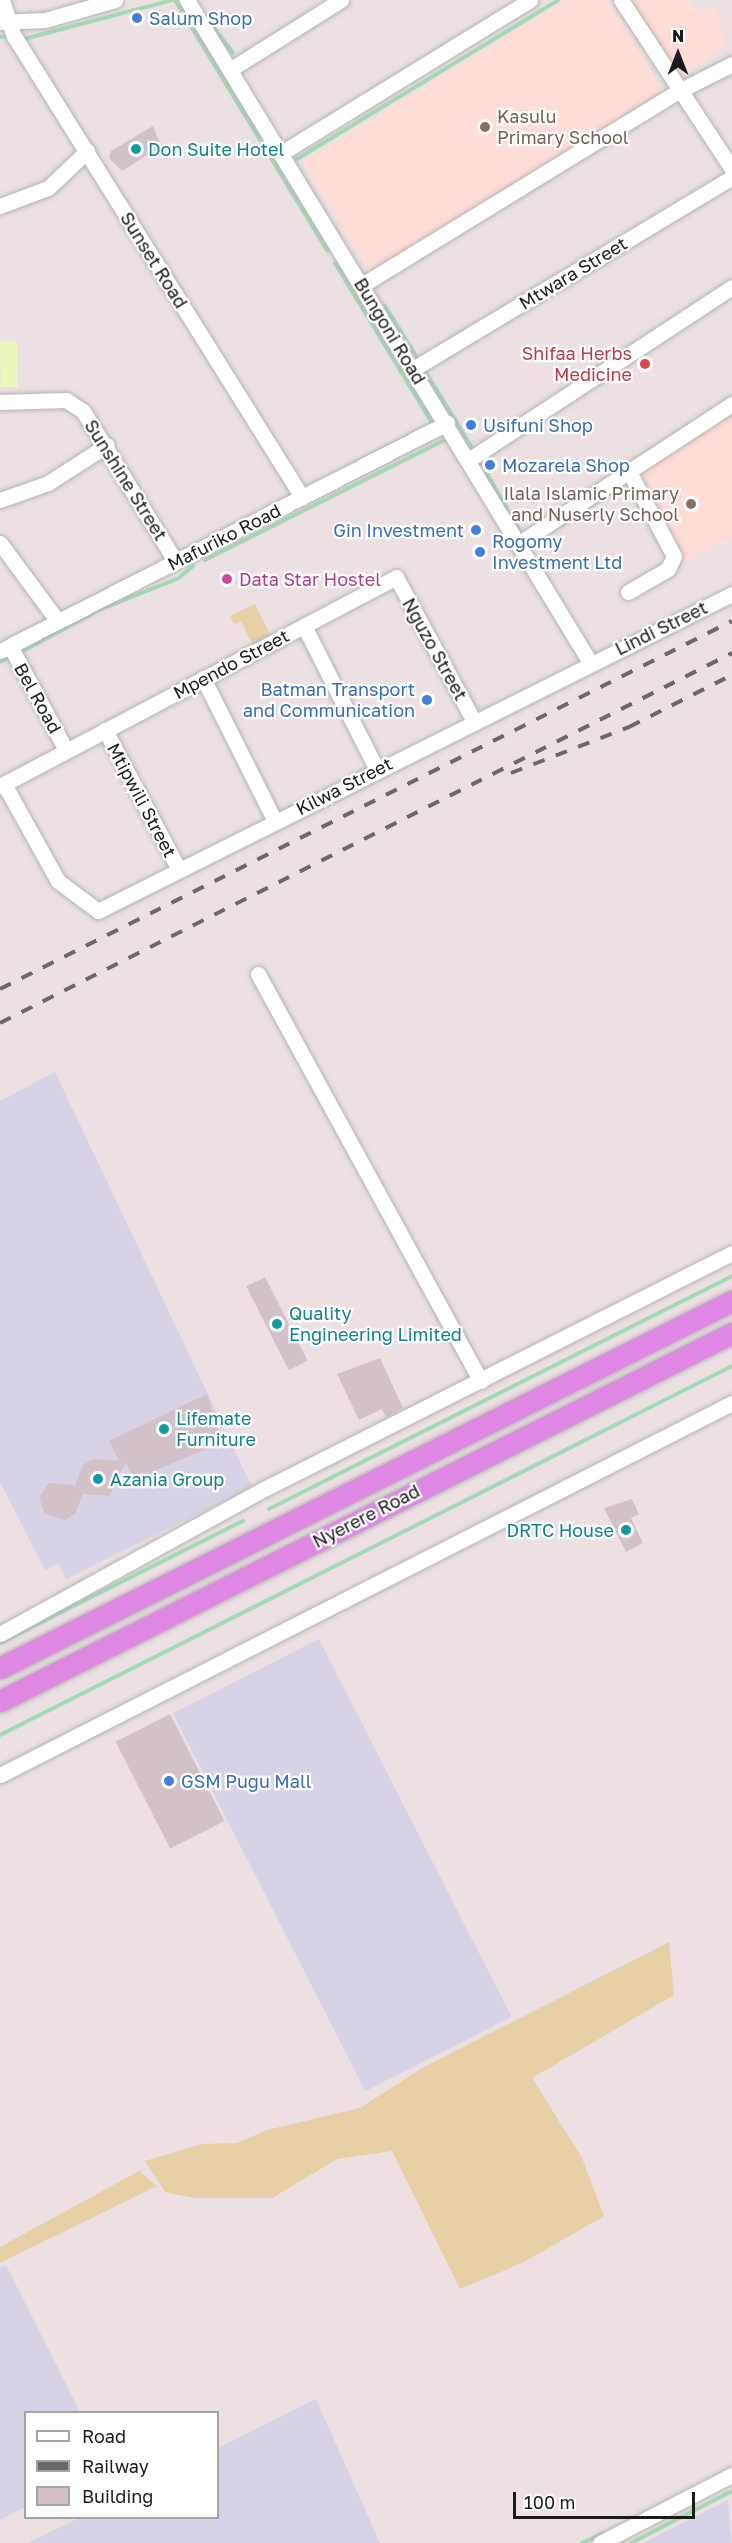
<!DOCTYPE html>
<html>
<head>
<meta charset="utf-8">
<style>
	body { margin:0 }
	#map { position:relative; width:732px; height:2543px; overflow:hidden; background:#ece0e3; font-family:"Golos Text",sans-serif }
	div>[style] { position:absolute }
	.industrial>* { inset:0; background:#d8d2e6; transform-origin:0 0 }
	.education>* { inset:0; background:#fedcd8 }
	.grass>* { inset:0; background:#e7cfa6 }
	.park>* { inset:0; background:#ebf8bc; transform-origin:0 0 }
	.stream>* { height:4px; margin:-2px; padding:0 2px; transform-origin:2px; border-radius:2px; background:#a1dab5 }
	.building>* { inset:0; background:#d3c1c9; transform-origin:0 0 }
	.roads { filter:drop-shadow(0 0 2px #b4b4b4) drop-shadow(0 0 2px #b4b4b4) }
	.minor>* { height:15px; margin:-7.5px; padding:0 7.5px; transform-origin:7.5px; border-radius:7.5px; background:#fff }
	.highway>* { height:21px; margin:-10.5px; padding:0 10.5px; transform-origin:10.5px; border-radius:10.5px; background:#de88e4 }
	.rail>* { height:4px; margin-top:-2px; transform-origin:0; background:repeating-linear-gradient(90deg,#696969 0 12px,transparent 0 24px) }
	.dots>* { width:16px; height:16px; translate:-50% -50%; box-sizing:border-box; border:3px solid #fff; border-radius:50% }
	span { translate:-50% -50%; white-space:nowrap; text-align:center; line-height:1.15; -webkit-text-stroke:4.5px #fff; paint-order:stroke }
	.shop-label { font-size:18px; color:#366cbe }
	.left { translate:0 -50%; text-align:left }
	.right { translate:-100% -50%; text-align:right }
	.education-label { font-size:18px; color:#785e54 }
	.culture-label { font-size:18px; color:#0d838f }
	.street-label { font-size:18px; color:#1b1b1b }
	.health-label { font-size:18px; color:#be3a42 }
	.hotel-label { font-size:18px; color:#b23c85 }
	.legend { position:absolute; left:24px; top:2411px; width:195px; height:108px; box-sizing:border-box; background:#fff; border:2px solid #a4a4a4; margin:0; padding:8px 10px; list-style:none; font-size:18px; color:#1b1b1b }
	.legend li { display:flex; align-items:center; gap:12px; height:30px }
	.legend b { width:30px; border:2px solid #a4a4a4 }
	.north { position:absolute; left:648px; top:24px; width:60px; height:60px; -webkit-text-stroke:4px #fff; paint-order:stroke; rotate:0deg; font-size:16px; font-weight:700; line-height:24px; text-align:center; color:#1b1b1b }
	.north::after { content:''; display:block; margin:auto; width:21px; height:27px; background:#1b1b1b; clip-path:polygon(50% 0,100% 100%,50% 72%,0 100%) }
	.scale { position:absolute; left:513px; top:2492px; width:182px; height:27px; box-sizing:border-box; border:3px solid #1b1b1b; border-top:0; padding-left:8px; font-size:18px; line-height:21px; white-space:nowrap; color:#1b1b1b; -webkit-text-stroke:4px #fff; paint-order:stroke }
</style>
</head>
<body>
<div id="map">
	<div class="industrial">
		<div style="clip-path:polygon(55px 1072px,252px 1487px,66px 1579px,58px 1563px,45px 1570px,0 1482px,0 1101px)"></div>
		<div style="left:319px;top:1639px;width:424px;height:164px;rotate:63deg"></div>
		<div style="clip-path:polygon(6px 2265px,80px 2412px,26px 2412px,25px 2507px,0 2520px,0 2268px)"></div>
		<div style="clip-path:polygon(316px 2399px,380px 2543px,28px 2543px,79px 2518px,218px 2518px,218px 2448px)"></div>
		<div style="clip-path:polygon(728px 2500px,732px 2543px,643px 2543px)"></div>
	</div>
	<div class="education">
		<div style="clip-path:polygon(564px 0,608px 0,664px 91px,374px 279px,303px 162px)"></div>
		<div style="clip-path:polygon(632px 0,690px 0,695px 10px,715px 8px,726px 45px,679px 77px)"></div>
		<div style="clip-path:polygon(732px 410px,732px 537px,678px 565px,635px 470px)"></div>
	</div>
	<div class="grass">
		<div style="clip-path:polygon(255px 604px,273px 641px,255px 650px,241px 621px,234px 624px,230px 616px)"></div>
		<div style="clip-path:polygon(669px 1942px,674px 1995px,532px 2078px,582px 2158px,604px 2216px,524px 2262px,460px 2289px,392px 2151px,337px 2159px,272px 2198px,194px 2198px,165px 2192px,145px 2161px,202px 2144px,237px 2143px,267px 2130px,360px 2108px,422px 2068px)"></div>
		<div style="clip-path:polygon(139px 2171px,157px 2186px,0 2263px,0 2247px)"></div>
	</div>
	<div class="park">
		<div style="left:17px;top:341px;width:46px;height:17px;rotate:89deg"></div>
	</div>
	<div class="stream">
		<div style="left:175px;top:0;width:293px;rotate:58.7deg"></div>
		<div style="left:205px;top:16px;width:46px;rotate:52.9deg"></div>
		<div style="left:0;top:37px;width:11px;rotate:-5deg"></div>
		<div style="left:24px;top:39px;width:154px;rotate:-14.7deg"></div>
		<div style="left:297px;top:159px;width:306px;rotate:-31.3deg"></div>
		<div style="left:335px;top:263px;width:188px;rotate:58.7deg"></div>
		<div style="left:385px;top:306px;width:66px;rotate:58deg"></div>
		<div style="left:423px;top:368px;width:97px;rotate:58.4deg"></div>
		<div style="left:478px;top:458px;width:91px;rotate:60.3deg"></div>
		<div style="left:574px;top:516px;width:56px;rotate:-32.6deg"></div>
		<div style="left:557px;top:527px;width:14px;rotate:-30deg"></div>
		<div style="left:205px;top:560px;width:273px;rotate:-26.6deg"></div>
		<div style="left:180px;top:577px;width:17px;rotate:-40deg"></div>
		<div style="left:17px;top:654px;width:95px;rotate:-28.2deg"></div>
		<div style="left:101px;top:609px;width:82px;rotate:-21.5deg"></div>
		<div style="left:0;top:662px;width:11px;rotate:-27deg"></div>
		<div style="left:269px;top:1509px;width:518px;rotate:-26.71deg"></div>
		<div style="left:0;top:1643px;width:272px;rotate:-26.7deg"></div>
		<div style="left:0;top:1735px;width:820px;rotate:-26.75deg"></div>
		<div style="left:582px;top:2543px;width:21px;rotate:-25deg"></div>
		<div style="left:631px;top:2543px;width:114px;rotate:-27.2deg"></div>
	</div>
	<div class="building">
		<div style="clip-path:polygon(153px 126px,161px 146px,122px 171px,109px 158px,111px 151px)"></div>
		<div style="left:265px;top:1277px;width:94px;height:21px;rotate:63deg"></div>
		<div style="clip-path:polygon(380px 1358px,403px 1408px,386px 1417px,382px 1409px,359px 1420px,337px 1374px)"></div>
		<div style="clip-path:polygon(207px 1394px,222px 1442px,134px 1480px,126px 1462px,109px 1496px,83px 1494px,75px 1514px,65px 1520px,44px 1513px,39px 1497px,49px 1483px,75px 1485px,83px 1465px,93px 1459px,119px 1461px,109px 1441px)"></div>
		<div style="clip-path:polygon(632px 1499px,639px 1514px,631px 1518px,643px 1543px,626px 1552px,604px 1508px)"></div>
		<div style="left:170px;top:1714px;width:120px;height:61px;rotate:63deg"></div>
	</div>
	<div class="roads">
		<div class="minor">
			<div style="left:2px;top:0;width:38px;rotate:72deg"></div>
			<div style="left:14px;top:36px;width:544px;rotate:58.01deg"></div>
			<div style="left:187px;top:0;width:777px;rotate:58.68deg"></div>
			<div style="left:621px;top:0;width:202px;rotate:56.7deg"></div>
			<div style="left:0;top:22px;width:45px;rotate:-2.5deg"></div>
			<div style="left:45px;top:20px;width:73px;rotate:-15.9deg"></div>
			<div style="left:231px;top:69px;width:130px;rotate:-32.1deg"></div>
			<div style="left:283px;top:152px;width:290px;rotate:-31.6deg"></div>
			<div style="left:0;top:206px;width:51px;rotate:-20.6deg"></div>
			<div style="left:48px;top:188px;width:54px;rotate:-43.5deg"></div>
			<div style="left:362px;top:285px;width:369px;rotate:-31.5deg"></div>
			<div style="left:677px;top:92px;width:62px;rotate:-27deg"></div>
			<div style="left:413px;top:369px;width:372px;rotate:-31deg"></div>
			<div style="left:0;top:402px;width:66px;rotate:-1.7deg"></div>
			<div style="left:66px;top:400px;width:20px;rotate:33deg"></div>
			<div style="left:83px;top:411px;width:177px;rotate:58.4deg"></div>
			<div style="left:470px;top:459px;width:313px;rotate:-33.3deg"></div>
			<div style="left:0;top:500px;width:51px;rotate:-19.5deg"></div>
			<div style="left:48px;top:483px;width:70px;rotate:-32.8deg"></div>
			<div style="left:521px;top:542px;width:252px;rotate:-33.2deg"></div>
			<div style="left:0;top:543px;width:96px;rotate:53.5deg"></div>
			<div style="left:628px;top:592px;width:46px;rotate:-29.9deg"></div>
			<div style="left:668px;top:569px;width:14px;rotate:-65deg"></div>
			<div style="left:674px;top:556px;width:98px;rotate:-118.1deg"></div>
			<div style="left:304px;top:626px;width:161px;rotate:63.1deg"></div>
			<div style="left:10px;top:646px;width:118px;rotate:61.7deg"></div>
			<div style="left:0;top:651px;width:502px;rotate:-27.02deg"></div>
			<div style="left:203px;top:678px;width:160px;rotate:63.3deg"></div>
			<div style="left:105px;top:730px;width:158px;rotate:62.1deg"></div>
			<div style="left:4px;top:784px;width:111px;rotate:60.9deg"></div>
			<div style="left:58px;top:881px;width:50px;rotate:36.9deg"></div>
			<div style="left:98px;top:911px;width:709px;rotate:-26.57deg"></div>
			<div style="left:0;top:786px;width:448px;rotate:-27.8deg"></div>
			<div style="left:396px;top:577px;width:164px;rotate:61.6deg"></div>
			<div style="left:258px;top:974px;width:464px;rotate:61.3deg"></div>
			<div style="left:0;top:1634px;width:299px;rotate:-28.8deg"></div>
			<div style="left:262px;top:1490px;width:526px;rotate:-26.76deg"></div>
			<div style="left:0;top:1775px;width:821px;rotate:-26.94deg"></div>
			<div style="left:600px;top:2543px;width:148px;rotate:-27.3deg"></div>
		</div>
		<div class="highway">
			<div style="left:0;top:1668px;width:819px;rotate:-26.63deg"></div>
			<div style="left:0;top:1701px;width:819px;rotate:-26.69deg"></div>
		</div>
	</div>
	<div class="rail">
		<div style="left:511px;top:773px;width:127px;rotate:-21.3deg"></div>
		<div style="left:629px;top:727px;width:115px;rotate:-26.8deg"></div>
		<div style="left:0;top:989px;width:819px;rotate:-26.69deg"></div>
		<div style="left:0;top:1023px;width:820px;rotate:-26.81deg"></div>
	</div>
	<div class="dots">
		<div style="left:137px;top:18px;background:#3f7fe0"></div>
		<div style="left:485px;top:127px;background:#8d6e63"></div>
		<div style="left:136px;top:149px;background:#0f9aa8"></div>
		<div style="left:645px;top:364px;background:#e0444e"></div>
		<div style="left:471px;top:425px;background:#3f7fe0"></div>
		<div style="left:490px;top:465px;background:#3f7fe0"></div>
		<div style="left:691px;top:504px;background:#8d6e63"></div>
		<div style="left:476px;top:530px;background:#3f7fe0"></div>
		<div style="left:480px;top:552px;background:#3f7fe0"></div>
		<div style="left:227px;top:579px;background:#d1479c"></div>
		<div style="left:427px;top:700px;background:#3f7fe0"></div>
		<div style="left:277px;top:1324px;background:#0f9aa8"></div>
		<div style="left:164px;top:1429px;background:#0f9aa8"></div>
		<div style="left:98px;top:1479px;background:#0f9aa8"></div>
		<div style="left:626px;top:1530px;background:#0f9aa8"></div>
		<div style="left:169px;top:1781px;background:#3f7fe0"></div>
	</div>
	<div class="shop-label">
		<span class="left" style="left:149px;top:18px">Salum Shop</span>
		<span class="left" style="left:483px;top:425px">Usifuni Shop</span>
		<span class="left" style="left:502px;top:465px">Mozarela Shop</span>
		<span class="right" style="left:464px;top:530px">Gin Investment</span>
		<span class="left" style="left:492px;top:552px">Rogomy<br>Investment Ltd</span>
		<span class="right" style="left:415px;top:700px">Batman Transport<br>and Communication</span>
		<span class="left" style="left:181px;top:1781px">GSM Pugu Mall</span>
	</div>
	<div class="education-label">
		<span class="left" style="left:497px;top:127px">Kasulu<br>Primary School</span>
		<span class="right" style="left:679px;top:504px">Ilala Islamic Primary<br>and Nuserly School</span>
	</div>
	<div class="culture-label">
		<span class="left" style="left:148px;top:149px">Don Suite Hotel</span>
		<span class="left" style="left:289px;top:1324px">Quality<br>Engineering Limited</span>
		<span class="left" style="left:176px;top:1429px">Lifemate<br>Furniture</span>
		<span class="left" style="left:110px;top:1479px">Azania Group</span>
		<span class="right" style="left:614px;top:1530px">DRTC House</span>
	</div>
	<div class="street-label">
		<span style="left:154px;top:260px;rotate:58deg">Sunset Road</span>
		<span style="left:573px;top:273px;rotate:-31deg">Mtwara Street</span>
		<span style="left:390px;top:331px;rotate:59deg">Bungoni Road</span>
		<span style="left:126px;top:480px;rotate:58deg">Sunshine Street</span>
		<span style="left:224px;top:537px;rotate:-27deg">Mafuriko Road</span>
		<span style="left:661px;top:628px;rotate:-26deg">Lindi Street</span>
		<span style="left:435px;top:649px;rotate:61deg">Nguzo Street</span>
		<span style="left:231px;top:664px;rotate:-28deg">Mpendo Street</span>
		<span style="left:38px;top:698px;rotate:61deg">Bel Road</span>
		<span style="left:344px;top:786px;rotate:-27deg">Kilwa Street</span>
		<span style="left:142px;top:800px;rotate:62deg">Mtipwili Street</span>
		<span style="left:366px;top:1516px;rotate:-27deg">Nyerere Road</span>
	</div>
	<div class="health-label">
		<span class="right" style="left:632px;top:364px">Shifaa Herbs<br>Medicine</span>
	</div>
	<div class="hotel-label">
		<span class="left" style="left:239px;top:579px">Data Star Hostel</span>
	</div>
	<ul class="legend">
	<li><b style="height:8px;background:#fff"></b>Road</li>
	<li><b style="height:8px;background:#696969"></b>Railway</li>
	<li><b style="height:16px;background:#d3c1c9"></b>Building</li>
	</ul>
	<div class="north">N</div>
	<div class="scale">100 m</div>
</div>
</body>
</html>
